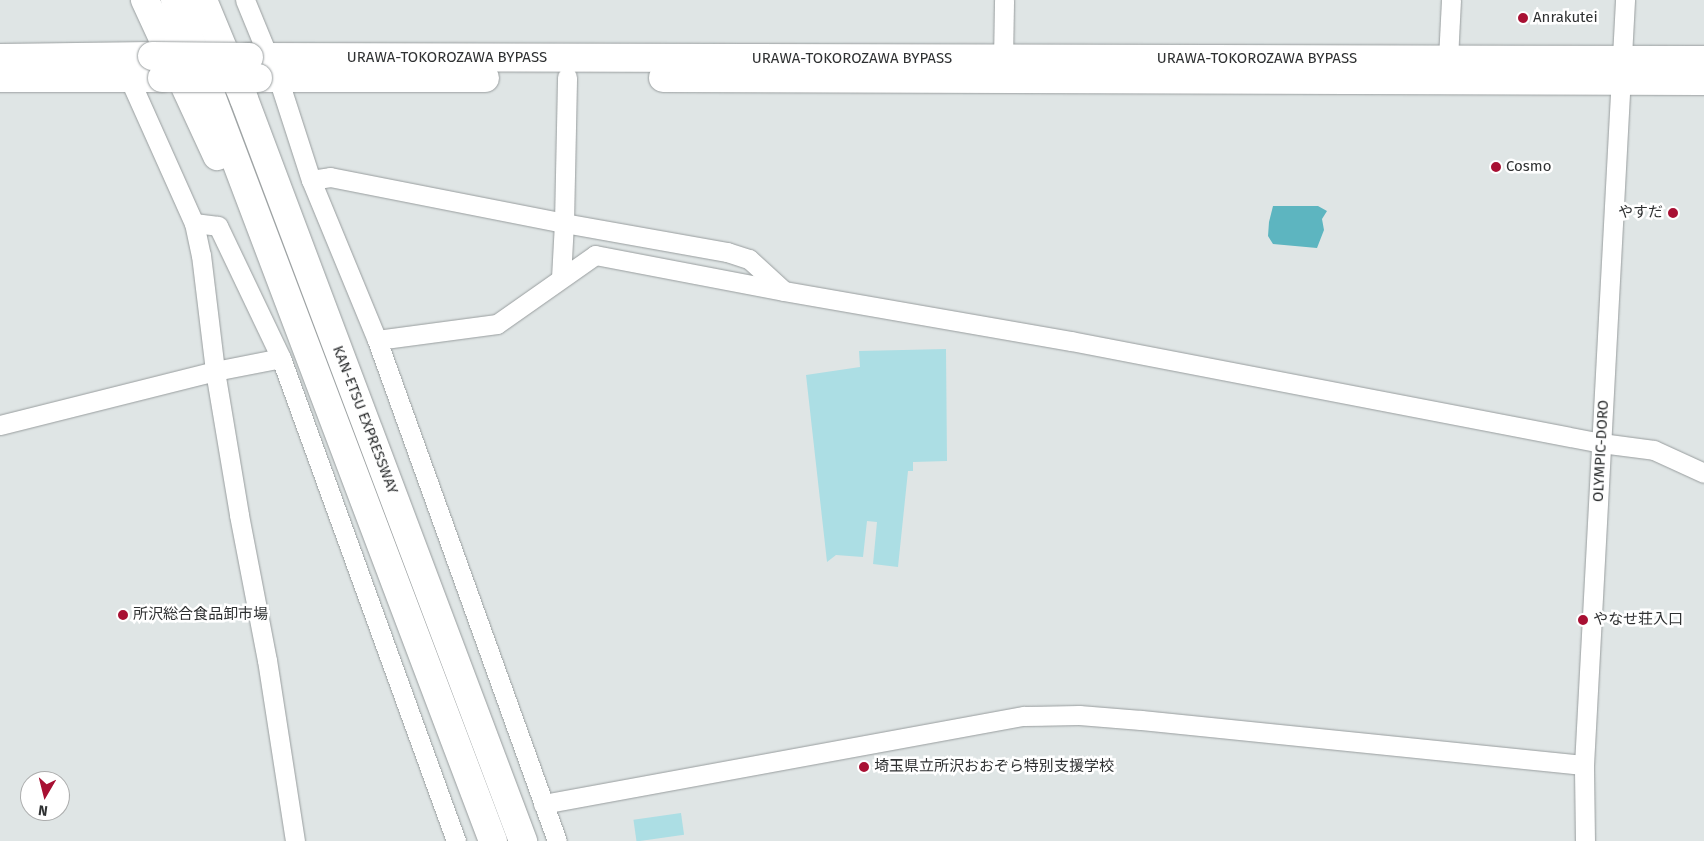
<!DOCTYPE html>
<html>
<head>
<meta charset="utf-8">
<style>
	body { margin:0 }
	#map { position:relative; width:1704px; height:841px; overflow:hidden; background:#dfe5e5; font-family:"Fira Sans","Noto Sans JP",sans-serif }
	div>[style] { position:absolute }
	.green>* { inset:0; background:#acdee4; transform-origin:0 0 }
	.forest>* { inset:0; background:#5db5c0 }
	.roads { filter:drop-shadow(0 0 1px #989d9e) drop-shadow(0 0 1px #989d9e) }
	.minor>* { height:19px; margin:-9.5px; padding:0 9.5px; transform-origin:9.5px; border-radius:9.5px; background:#fff }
	.highway>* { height:28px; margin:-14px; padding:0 14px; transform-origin:14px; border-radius:14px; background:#fff }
	.bridges { filter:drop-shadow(0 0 1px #989d9e) drop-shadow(0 0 1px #989d9e) }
	.highway-bridge>* { height:28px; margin:-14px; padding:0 14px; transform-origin:14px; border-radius:14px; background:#fff }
	.dots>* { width:14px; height:14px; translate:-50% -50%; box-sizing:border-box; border:2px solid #fff; border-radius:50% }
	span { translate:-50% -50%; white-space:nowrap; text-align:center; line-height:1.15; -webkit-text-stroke:5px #fff; paint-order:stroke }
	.poi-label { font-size:15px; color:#2f3132 }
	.left { translate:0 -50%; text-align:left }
	.right { translate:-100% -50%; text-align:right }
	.street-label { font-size:15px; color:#2f3132 }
	.north { position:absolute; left:20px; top:771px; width:50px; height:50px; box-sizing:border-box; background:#fff; border:1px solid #acadad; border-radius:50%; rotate:188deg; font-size:14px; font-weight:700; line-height:20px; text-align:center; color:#2f3132 }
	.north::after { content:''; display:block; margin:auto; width:18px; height:22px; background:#a81033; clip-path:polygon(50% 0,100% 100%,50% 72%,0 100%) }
</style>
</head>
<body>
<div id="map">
	<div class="green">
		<div style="clip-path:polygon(946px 349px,947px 461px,913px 462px,913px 471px,908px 471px,898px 567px,873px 564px,877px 522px,867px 521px,863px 557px,836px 555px,827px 562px,806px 375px,860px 367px,859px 351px)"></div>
		<div style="left:681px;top:813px;width:22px;height:48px;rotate:82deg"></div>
	</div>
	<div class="forest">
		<div style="clip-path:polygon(1273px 206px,1318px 206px,1327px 211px,1322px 219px,1324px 230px,1317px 248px,1273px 244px,1268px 236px,1269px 222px)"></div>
	</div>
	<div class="roads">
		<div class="minor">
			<div style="left:245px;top:0;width:61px;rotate:67.7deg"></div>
			<div style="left:1448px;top:59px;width:59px;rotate:-87.1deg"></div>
			<div style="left:1003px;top:60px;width:60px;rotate:-89deg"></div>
			<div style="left:125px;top:69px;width:169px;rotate:65.9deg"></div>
			<div style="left:194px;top:223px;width:33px;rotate:78deg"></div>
			<div style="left:201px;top:255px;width:117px;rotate:83.1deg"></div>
			<div style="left:215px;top:371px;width:146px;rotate:80.5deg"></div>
			<div style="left:239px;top:515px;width:148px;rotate:79.1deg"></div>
			<div style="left:267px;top:660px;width:183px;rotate:81.2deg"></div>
			<div style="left:278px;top:78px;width:107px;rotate:72.1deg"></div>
			<div style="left:311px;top:180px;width:173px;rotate:67.6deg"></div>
			<div style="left:377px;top:340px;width:532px;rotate:70.24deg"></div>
			<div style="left:311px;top:180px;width:19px;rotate:-9deg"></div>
			<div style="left:330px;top:177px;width:238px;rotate:11.1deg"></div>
			<div style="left:564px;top:223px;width:166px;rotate:10.1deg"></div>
			<div style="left:727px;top:252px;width:23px;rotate:18deg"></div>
			<div style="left:749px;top:259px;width:47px;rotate:42.4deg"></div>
			<div style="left:784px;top:291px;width:291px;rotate:9.9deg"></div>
			<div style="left:1071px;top:341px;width:540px;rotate:10.89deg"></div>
			<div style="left:1601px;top:443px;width:53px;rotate:7.5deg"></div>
			<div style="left:1654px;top:450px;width:55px;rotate:24.7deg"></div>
			<div style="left:194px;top:223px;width:24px;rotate:7deg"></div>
			<div style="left:218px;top:226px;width:146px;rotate:64.5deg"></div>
			<div style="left:281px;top:358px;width:514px;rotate:70.08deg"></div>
			<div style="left:561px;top:278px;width:55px;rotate:-86.9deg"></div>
			<div style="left:564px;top:223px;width:146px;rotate:-88.8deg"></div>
			<div style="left:377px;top:340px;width:121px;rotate:-7.6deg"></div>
			<div style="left:497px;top:324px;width:120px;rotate:-35.1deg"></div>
			<div style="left:595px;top:255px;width:192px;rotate:10.8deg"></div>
			<div style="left:0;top:425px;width:222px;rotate:-14.1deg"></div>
			<div style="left:215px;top:371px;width:67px;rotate:-11.1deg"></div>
			<div style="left:543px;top:804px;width:489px;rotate:-10.4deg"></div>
			<div style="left:1024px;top:716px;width:55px;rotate:-1deg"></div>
			<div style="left:1079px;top:715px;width:62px;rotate:4.6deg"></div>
			<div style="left:1141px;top:720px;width:445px;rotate:5.8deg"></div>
			<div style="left:1585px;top:841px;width:76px;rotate:-90.8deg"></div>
			<div style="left:1584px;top:765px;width:766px;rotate:-86.93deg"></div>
		</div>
		<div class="highway">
			<div style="left:145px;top:0;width:172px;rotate:65.2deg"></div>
			<div style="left:175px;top:0;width:899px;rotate:69.29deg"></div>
			<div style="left:203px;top:0;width:107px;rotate:67.5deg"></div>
			<div style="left:244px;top:99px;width:793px;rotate:69.39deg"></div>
			<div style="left:249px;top:57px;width:1455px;rotate:0.12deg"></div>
			<div style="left:0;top:58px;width:152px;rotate:-0.8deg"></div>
			<div style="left:0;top:78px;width:162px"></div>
			<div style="left:258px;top:78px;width:227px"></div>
			<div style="left:663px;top:78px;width:1041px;rotate:0.17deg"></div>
		</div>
	</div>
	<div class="bridges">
		<div class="highway-bridge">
			<div style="left:152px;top:56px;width:97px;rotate:0.6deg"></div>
			<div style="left:162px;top:78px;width:96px"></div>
		</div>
	</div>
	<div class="dots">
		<div style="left:1523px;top:18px;background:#a81033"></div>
		<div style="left:1496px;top:167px;background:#a81033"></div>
		<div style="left:1673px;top:213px;background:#a81033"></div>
		<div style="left:123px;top:615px;background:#a81033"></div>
		<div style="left:1583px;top:620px;background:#a81033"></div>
		<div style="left:864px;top:767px;background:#a81033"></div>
	</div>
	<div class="poi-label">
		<span class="left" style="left:1533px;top:18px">Anrakutei</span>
		<span class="left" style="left:1506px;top:167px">Cosmo</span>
		<span class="right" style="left:1663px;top:213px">やすだ</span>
		<span class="left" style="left:133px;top:615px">所沢総合食品卸市場</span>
		<span class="left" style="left:1593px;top:620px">やなせ荘入口</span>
		<span class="left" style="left:874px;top:767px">埼玉県立所沢おおぞら特別支援学校</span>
	</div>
	<div class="street-label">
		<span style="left:447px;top:58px">URAWA-TOKOROZAWA BYPASS</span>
		<span style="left:852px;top:59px">URAWA-TOKOROZAWA BYPASS</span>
		<span style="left:1257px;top:59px">URAWA-TOKOROZAWA BYPASS</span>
		<span style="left:365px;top:420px;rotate:69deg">KAN-ETSU EXPRESSWAY</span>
		<span style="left:1601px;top:451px;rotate:-87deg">OLYMPIC-DORO</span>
	</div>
	<div class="north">N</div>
</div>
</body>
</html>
